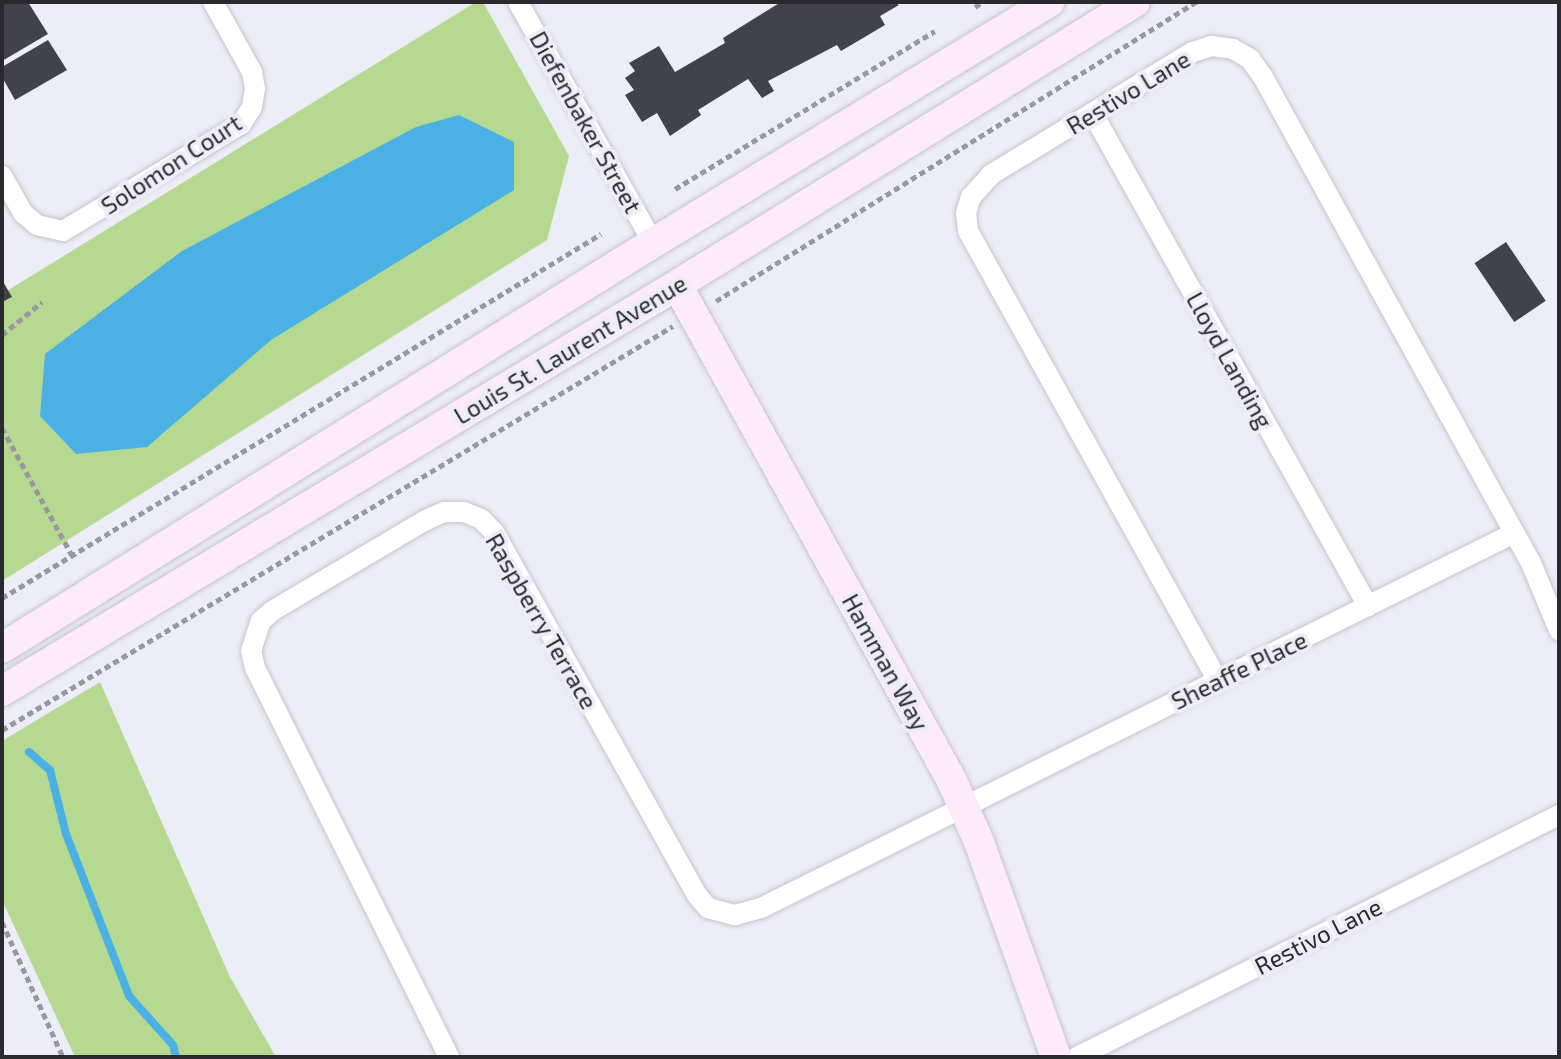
<!DOCTYPE html>
<html>
<head>
<meta charset="utf-8">
<style>
	body { margin:0 }
	#map { position:relative; width:1561px; height:1059px; overflow:hidden; background:#ededf8; font-family:"Exo 2",sans-serif }
	div>[style] { position:absolute }
	.green>* { inset:0; background:#b6d992 }
	.water>* { inset:0; background:#4bb0e3 }
	.stream>* { height:8px; margin:-4px; padding:0 4px; transform-origin:4px; border-radius:4px; background:#4bb0e3 }
	.building>* { inset:0; background:#42424b; transform-origin:0 0 }
	.path>* { height:5px; margin-top:-2.5px; transform-origin:0; background:repeating-linear-gradient(90deg,#98989f 0 6px,transparent 0 10px) }
	.roads { filter:drop-shadow(0 0 2px #c4c4ce) drop-shadow(0 0 2px #c4c4ce) }
	.street>* { height:20px; margin:-10px; padding:0 10px; transform-origin:10px; border-radius:10px; background:#fff }
	.secondary>* { height:30px; margin:-15px; padding:0 15px; transform-origin:15px; border-radius:15px; background:#feebf9 }
	span { translate:-50% -50%; white-space:nowrap; text-align:center; line-height:1.15; -webkit-text-stroke:8px #ededf8; paint-order:stroke }
	.street-label { font-size:24px; color:#2a2a2e }
	.frame { position:absolute; inset:0; border:4px solid #2a2a2e; pointer-events:none }
</style>
</head>
<body>
<div id="map">
	<div class="green">
		<div style="clip-path:polygon(476px 2px,483px 2px,569px 156px,547px 240px,2px 581px,2px 294px)"></div>
		<div style="clip-path:polygon(100px 682px,230px 977px,276px 1057px,75px 1057px,2px 900px,2px 741px)"></div>
	</div>
	<div class="water">
		<div style="clip-path:polygon(459px 115px,514px 142px,514px 190px,271px 340px,147px 447px,76px 454px,40px 416px,45px 354px,182px 251px,416px 127px)"></div>
	</div>
	<div class="stream">
		<div style="left:29px;top:752px;width:28px;rotate:41deg"></div>
		<div style="left:50px;top:770px;width:66px;rotate:76deg"></div>
		<div style="left:66px;top:834px;width:174px;rotate:68.7deg"></div>
		<div style="left:129px;top:996px;width:66px;rotate:48.1deg"></div>
		<div style="left:173px;top:1045px;width:12px;rotate:76deg"></div>
	</div>
	<div class="building">
		<div style="clip-path:polygon(2px 2px,28px 2px,48px 34px,2px 61px)"></div>
		<div style="clip-path:polygon(781px 2px,893px 2px,899px 5px,880px 16px,885px 25px,841px 51px,837px 45px,768px 81px,774px 91px,762px 98px,748px 79px,698px 110px,701px 115px,670px 136px,657px 113px,642px 122px,625px 95px,634px 90px,625px 78px,635px 71px,629px 63px,659px 46px,675px 72px,725px 43px,723px 38px)"></div>
		<div style="clip-path:polygon(48px 40px,67px 70px,15px 100px,2px 77px,2px 67px)"></div>
		<div style="left:1506px;top:242px;width:71px;height:38px;rotate:56deg"></div>
		<div style="clip-path:polygon(2px 280px,12px 297px,2px 302px)"></div>
	</div>
	<div class="path">
		<div style="left:975px;top:7px;width:9px;rotate:-32deg"></div>
		<div style="left:675px;top:189px;width:304px;rotate:-31.3deg"></div>
		<div style="left:716px;top:301px;width:566px;rotate:-31.92deg"></div>
		<div style="left:2px;top:335px;width:52px;rotate:-39.5deg"></div>
		<div style="left:2px;top:428px;width:147px;rotate:61.2deg"></div>
		<div style="left:2px;top:598px;width:701px;rotate:-31.29deg"></div>
		<div style="left:2px;top:730px;width:783px;rotate:-31.05deg"></div>
		<div style="left:2px;top:922px;width:148px;rotate:65.7deg"></div>
	</div>
	<div class="roads">
		<div class="street">
			<div style="left:518px;top:2px;width:276px;rotate:60.7deg"></div>
			<div style="left:1093px;top:114px;width:564px;rotate:60.8deg"></div>
			<div style="left:2px;top:176px;width:43px;rotate:60.4deg"></div>
			<div style="left:23px;top:213px;width:18px;rotate:41deg"></div>
			<div style="left:37px;top:225px;width:27px;rotate:13deg"></div>
			<div style="left:63px;top:231px;width:208px;rotate:-31deg"></div>
			<div style="left:241px;top:124px;width:20px;rotate:-57deg"></div>
			<div style="left:252px;top:107px;width:18px;rotate:-81deg"></div>
			<div style="left:255px;top:89px;width:17px;rotate:-100deg"></div>
			<div style="left:252px;top:72px;width:80px;rotate:-119.1deg"></div>
			<div style="left:1218px;top:681px;width:515px;rotate:-119.05deg"></div>
			<div style="left:968px;top:231px;width:18px;rotate:-96deg"></div>
			<div style="left:966px;top:213px;width:17px;rotate:-73deg"></div>
			<div style="left:971px;top:197px;width:31px;rotate:-48deg"></div>
			<div style="left:992px;top:174px;width:235px;rotate:-31.3deg"></div>
			<div style="left:1193px;top:52px;width:20px;rotate:-18deg"></div>
			<div style="left:1212px;top:46px;width:21px;rotate:8deg"></div>
			<div style="left:1233px;top:49px;width:20px;rotate:30deg"></div>
			<div style="left:1250px;top:59px;width:22px;rotate:54deg"></div>
			<div style="left:1263px;top:77px;width:555px;rotate:61.13deg"></div>
			<div style="left:1531px;top:563px;width:73px;rotate:67.3deg"></div>
			<div style="left:449px;top:1057px;width:435px;rotate:-116.5deg"></div>
			<div style="left:255px;top:668px;width:17px;rotate:-103deg"></div>
			<div style="left:251px;top:651px;width:32px;rotate:-72deg"></div>
			<div style="left:261px;top:621px;width:15px;rotate:-42deg"></div>
			<div style="left:272px;top:611px;width:179px;rotate:-30.6deg"></div>
			<div style="left:426px;top:520px;width:20px;rotate:-24deg"></div>
			<div style="left:444px;top:512px;width:20px"></div>
			<div style="left:464px;top:512px;width:18px;rotate:22deg"></div>
			<div style="left:481px;top:519px;width:18px;rotate:45deg"></div>
			<div style="left:494px;top:532px;width:416px;rotate:60.8deg"></div>
			<div style="left:697px;top:895px;width:17px;rotate:50deg"></div>
			<div style="left:708px;top:908px;width:28px;rotate:15deg"></div>
			<div style="left:735px;top:915px;width:27px;rotate:-15deg"></div>
			<div style="left:761px;top:908px;width:841px;rotate:-26.47deg"></div>
			<div style="left:1077px;top:1057px;width:539px;rotate:-26.66deg"></div>
		</div>
		<div class="secondary">
			<div style="left:677px;top:285px;width:567px;rotate:60.99deg"></div>
			<div style="left:952px;top:781px;width:67px;rotate:66.1deg"></div>
			<div style="left:979px;top:842px;width:228px;rotate:70.3deg"></div>
			<div style="left:2px;top:648px;width:767px;rotate:-31.89deg"></div>
			<div style="left:653px;top:243px;width:464px;rotate:-31.3deg"></div>
			<div style="left:2px;top:691px;width:788px;rotate:-31.03deg"></div>
			<div style="left:677px;top:285px;width:538px;rotate:-31.71deg"></div>
		</div>
	</div>
	<div class="street-label">
		<span style="left:1128px;top:92px;rotate:-31deg">Restivo Lane</span>
		<span style="left:586px;top:122px;rotate:61deg">Diefenbaker Street</span>
		<span style="left:171px;top:164px;rotate:-33deg">Solomon Court</span>
		<span style="left:570px;top:349px;rotate:-31deg">Louis St. Laurent Avenue</span>
		<span style="left:1230px;top:360px;rotate:61deg">Lloyd Landing</span>
		<span style="left:542px;top:621px;rotate:60deg">Raspberry Terrace</span>
		<span style="left:886px;top:662px;rotate:61deg">Hamman Way</span>
		<span style="left:1239px;top:670px;rotate:-26deg">Sheaffe Place</span>
		<span style="left:1318px;top:936px;rotate:-27deg">Restivo Lane</span>
	</div>
	<div class="frame"></div>
</div>
</body>
</html>
